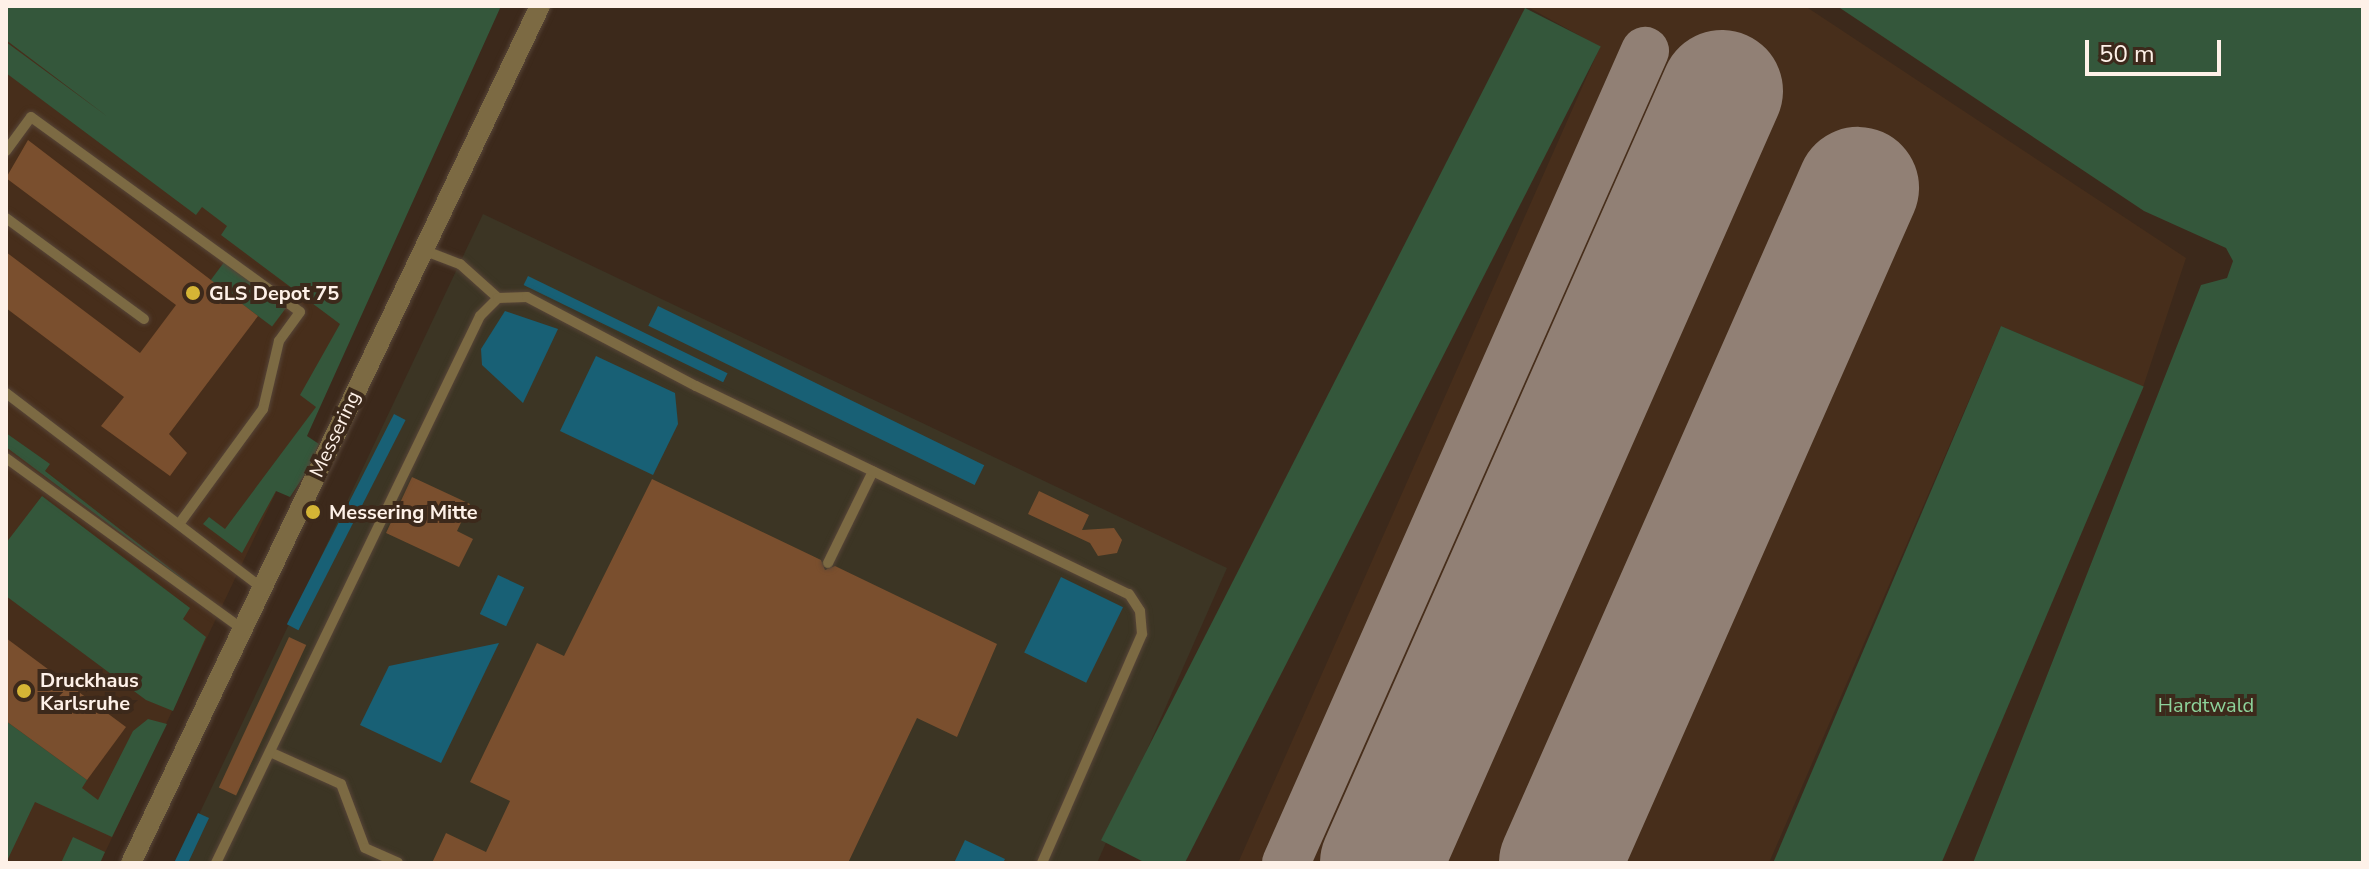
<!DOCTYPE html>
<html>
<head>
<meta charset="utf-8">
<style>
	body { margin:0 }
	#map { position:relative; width:2369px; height:869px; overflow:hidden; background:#3c291b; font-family:"Nunito Sans",sans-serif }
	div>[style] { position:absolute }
	.built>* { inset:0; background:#472e1b }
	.industrial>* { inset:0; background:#3c3524 }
	.green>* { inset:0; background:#34573b; transform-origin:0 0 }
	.water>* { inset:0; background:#186075; transform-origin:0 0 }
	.taxiway>* { height:48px; margin:-24px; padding:0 24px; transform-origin:24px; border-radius:24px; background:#918075 }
	.runway>* { height:122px; margin:-61px; padding:0 61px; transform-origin:61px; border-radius:61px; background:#918075 }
	.building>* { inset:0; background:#7a4f2e; transform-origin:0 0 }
	.roads { filter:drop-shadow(0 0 2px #574538) drop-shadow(0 0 2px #574538) }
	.lane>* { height:10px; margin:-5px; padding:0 5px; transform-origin:5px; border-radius:5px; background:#7c6a43 }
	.street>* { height:20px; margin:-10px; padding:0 10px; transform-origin:10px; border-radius:10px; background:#7c6a43 }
	.dots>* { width:22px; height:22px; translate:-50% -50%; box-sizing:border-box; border:4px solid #3c291b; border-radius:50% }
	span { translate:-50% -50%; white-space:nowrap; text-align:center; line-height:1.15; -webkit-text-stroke:8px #3c291b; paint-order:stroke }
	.poi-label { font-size:20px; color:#fef1e8; font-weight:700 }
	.left { translate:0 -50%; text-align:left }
	.street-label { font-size:20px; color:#fef1e8 }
	.park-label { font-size:20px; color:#8dd29a }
	.frame { position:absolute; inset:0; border:8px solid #fef1e8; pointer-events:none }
	.scale { position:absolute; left:2085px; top:40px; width:136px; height:36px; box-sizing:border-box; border:4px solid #fef1e8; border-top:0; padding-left:10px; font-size:24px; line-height:28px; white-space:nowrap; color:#fef1e8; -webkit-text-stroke:6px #3c291b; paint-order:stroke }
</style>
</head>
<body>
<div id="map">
	<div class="built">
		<div style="clip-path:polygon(6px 6px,364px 307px,100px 863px,6px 863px)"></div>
		<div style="clip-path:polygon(1526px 6px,1805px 6px,2186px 258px,2143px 387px,2001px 326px,1769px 863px,1238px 863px,1600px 47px)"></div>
	</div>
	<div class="industrial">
		<div style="clip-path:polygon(483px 214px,1227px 568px,1097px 863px,176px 863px)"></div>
	</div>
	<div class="green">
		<div style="clip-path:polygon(6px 6px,501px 6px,307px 436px,319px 444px,307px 471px,290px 497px,276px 491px,242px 553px,203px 524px,209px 517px,225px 529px,316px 407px,300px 395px,340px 324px,221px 235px,227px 226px,202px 207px,196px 215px,6px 73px,6px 42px,108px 117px,6px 40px)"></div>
		<div style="clip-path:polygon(1837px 6px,2363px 6px,2363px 863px,1973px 863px,2201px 285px,2227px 278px,2233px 261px,2226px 248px,2144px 211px)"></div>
		<div style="left:1525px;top:8px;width:85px;height:934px;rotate:27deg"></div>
		<div style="left:225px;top:261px;width:77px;height:24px;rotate:37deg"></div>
		<div style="left:2001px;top:326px;width:155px;height:585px;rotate:23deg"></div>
		<div style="clip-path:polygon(6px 433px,50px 464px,45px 471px,221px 608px,6px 447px)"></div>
		<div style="clip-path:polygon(42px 496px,190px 608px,183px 619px,206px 637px,173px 711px,146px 700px,6px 596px,6px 543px)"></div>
		<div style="clip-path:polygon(148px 719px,167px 724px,112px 837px,35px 802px,6px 863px,6px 721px,87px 780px,82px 788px,98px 800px,133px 731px)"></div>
		<div style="clip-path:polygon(73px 837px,105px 852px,100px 863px,61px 863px)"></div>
	</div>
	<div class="water">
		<div style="left:528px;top:276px;width:222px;height:10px;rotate:26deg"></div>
		<div style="left:658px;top:306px;width:363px;height:22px;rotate:26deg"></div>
		<div style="clip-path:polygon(505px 311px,558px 329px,523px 403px,482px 365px,481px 349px)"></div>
		<div style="clip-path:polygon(596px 356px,675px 393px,678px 424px,653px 475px,560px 431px)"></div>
		<div style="left:394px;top:414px;width:13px;height:236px;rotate:27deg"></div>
		<div style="left:498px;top:575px;width:29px;height:43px;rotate:25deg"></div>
		<div style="left:1061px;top:577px;width:69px;height:84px;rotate:26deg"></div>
		<div style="clip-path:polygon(499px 643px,441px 763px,360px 725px,389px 666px)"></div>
		<div style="clip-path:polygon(198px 813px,209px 818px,188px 863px,174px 863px)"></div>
		<div style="clip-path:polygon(965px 840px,1005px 859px,1003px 863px,954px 863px)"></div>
	</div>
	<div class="taxiway">
		<div style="left:1286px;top:863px;width:888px;rotate:-66.15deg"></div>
	</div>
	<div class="runway">
		<div style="left:1381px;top:863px;width:844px;rotate:-66.17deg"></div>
		<div style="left:1560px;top:863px;width:738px;rotate:-66.18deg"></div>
	</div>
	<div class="building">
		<div style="clip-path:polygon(28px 140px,258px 316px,169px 434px,187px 453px,170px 476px,101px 426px,124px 397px,6px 308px,6px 252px,140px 353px,176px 305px,6px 178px)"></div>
		<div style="clip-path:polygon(412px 477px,470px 504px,457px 531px,473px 539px,459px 567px,386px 533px)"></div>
		<div style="clip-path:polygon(652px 479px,821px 560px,825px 570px,835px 566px,997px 644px,957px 737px,917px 718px,848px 863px,432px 863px,446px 833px,486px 852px,510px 801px,470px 782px,537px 643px,564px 656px)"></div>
		<div style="clip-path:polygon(1039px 491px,1089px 515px,1082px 530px,1114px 528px,1122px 540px,1117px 553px,1098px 556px,1090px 543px,1028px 514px)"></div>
		<div style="left:289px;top:637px;width:19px;height:166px;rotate:25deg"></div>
		<div style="clip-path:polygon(6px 638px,126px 727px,87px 780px,6px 721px)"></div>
	</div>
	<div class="roads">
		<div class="lane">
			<div style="left:6px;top:151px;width:42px;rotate:-53.7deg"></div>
			<div style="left:31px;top:117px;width:332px;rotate:35.9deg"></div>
			<div style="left:300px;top:312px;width:36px;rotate:126deg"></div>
			<div style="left:279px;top:341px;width:70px;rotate:103.2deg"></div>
			<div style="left:263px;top:409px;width:142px;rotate:126.1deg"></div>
			<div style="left:6px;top:218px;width:171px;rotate:36.2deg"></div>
			<div style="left:423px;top:250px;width:40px;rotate:21deg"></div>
			<div style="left:460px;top:264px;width:51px;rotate:41.8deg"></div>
			<div style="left:6px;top:393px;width:322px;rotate:37.3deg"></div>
			<div style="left:6px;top:458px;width:291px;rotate:35.9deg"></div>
			<div style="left:828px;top:563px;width:102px;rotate:-63.9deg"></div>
			<div style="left:270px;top:752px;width:78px;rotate:24.3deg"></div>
			<div style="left:341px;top:784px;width:68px;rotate:69.4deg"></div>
			<div style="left:365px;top:848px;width:36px;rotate:24deg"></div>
			<div style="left:216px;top:863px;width:607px;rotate:-64.24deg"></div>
			<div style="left:480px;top:316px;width:25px;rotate:-45deg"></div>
			<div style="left:498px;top:298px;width:29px;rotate:-2deg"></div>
			<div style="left:527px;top:297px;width:191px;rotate:27.8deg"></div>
			<div style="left:696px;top:386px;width:480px;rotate:25.7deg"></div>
			<div style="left:1129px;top:594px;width:20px;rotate:57deg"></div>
			<div style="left:1140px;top:611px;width:23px;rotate:85deg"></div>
			<div style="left:1142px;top:634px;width:250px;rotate:113.6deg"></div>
		</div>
		<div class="street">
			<div style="left:131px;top:863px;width:950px;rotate:-64.49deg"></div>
		</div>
	</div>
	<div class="dots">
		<div style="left:193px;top:293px;background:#d5b535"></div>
		<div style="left:313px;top:512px;background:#d5b535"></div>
		<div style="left:24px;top:691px;background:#d5b535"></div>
	</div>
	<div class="poi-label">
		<span class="left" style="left:209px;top:293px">GLS Depot 75</span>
		<span class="left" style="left:329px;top:512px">Messering Mitte</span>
		<span class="left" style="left:40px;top:692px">Druckhaus<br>Karlsruhe</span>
	</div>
	<div class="street-label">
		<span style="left:335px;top:434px;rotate:-65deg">Messering</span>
	</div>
	<div class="park-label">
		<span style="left:2206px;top:705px">Hardtwald</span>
	</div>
	<div class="frame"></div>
	<div class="scale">50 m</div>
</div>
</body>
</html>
